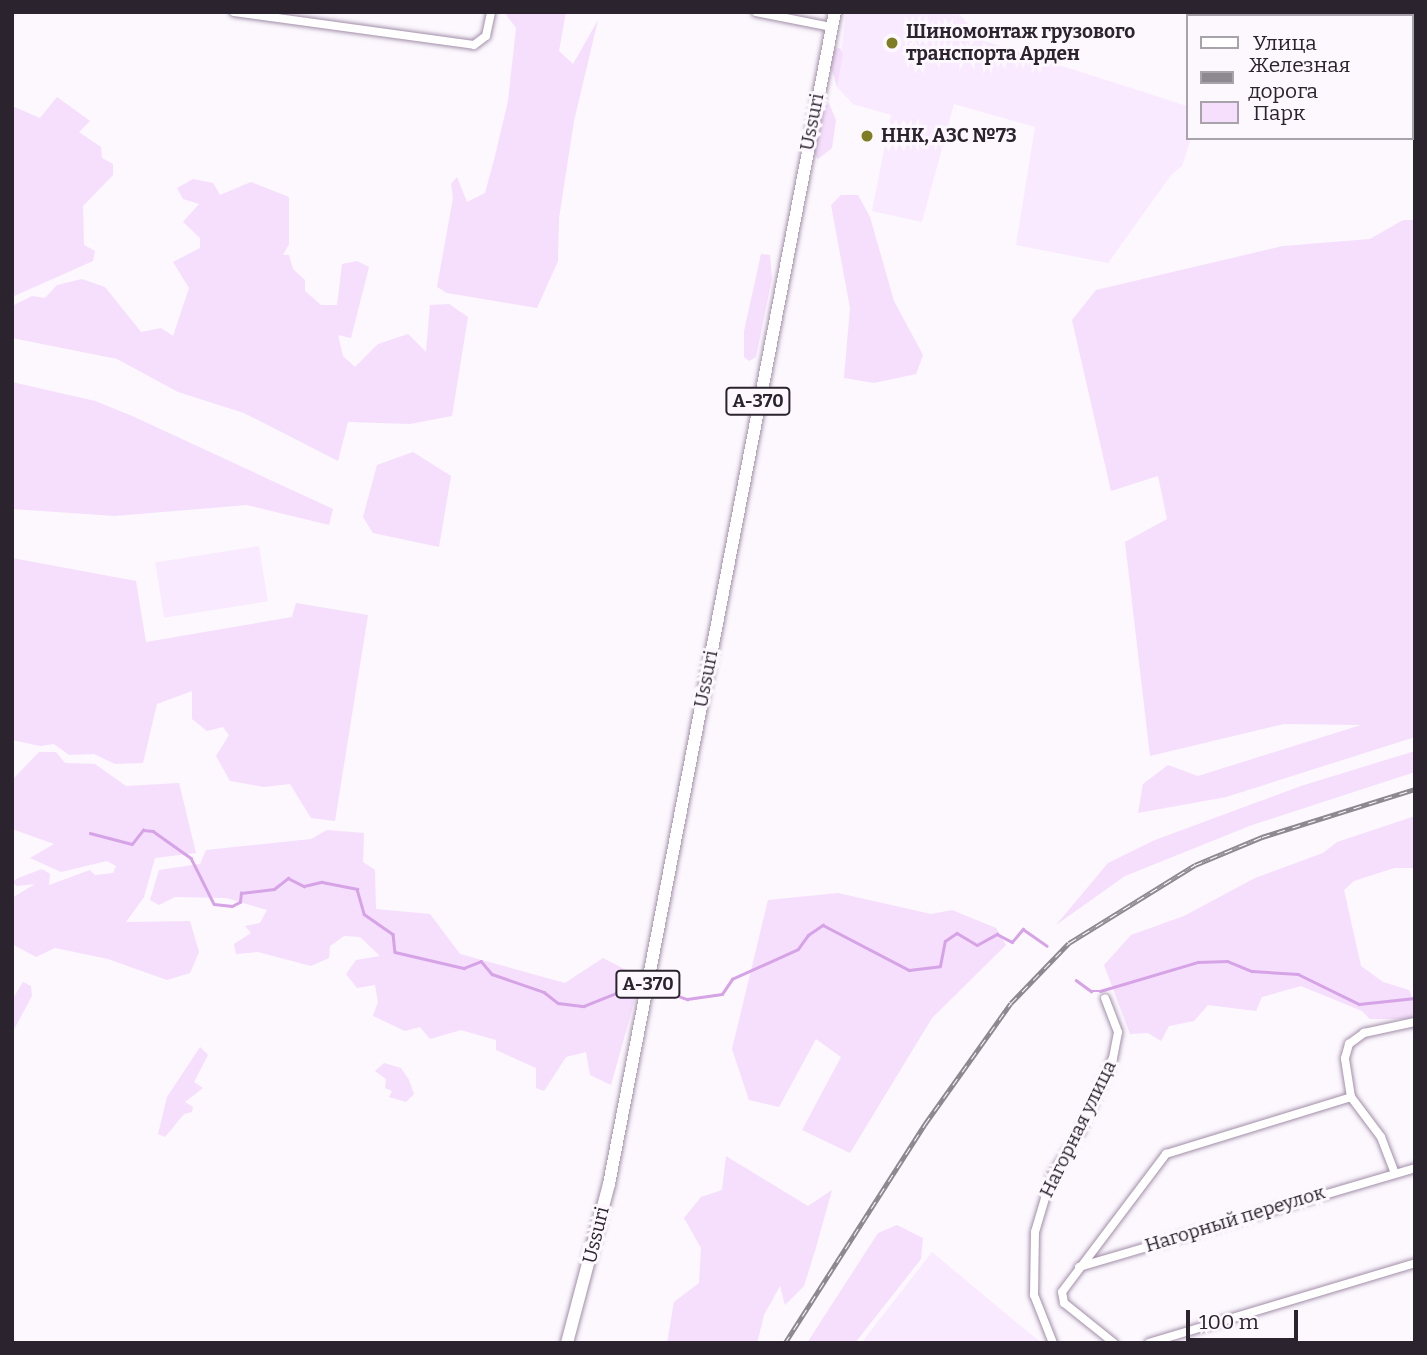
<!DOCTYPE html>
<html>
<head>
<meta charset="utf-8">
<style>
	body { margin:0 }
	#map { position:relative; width:1427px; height:1355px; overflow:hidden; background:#fcf8fe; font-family:Bitter,serif }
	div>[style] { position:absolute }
	.built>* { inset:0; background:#f9eaff; transform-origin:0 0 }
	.green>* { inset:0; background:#f5dffc }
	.stream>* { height:2.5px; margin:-1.25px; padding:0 1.25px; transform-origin:1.25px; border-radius:1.25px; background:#d6a3e7 }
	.roads { filter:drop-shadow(0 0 2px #a28ea8) drop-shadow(0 0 2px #a28ea8) }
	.minor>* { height:8px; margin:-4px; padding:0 4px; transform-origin:4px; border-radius:4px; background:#fff }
	.trunk>* { height:12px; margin:-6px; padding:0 6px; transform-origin:6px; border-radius:6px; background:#fff }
	.rail>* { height:5px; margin-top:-2.5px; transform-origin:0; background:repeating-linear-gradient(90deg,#fcf8fe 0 8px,#8e8891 0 16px); box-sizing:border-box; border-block:2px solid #8e8891 }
	.dots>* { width:19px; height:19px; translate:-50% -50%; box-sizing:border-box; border:4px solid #fcf8fe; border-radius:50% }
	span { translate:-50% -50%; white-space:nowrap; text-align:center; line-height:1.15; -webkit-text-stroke:6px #fcf8fe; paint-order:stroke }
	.shield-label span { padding:2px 5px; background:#fcf8fe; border:2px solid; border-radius:5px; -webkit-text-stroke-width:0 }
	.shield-label { font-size:18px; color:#2b232e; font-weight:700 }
	.poi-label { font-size:19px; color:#2b232e; font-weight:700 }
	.left { translate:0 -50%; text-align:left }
	.street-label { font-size:19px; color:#2b232e }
	.frame { position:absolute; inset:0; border:14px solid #2b232e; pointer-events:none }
	.legend { position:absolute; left:1186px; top:14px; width:228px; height:126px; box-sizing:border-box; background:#fcf8fe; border:2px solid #a8a3ab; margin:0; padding:9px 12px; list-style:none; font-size:21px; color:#2b232e }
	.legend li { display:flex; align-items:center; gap:14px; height:35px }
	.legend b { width:35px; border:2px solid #a8a3ab }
	.scale { position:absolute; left:1186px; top:1310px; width:112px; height:32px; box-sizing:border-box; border:4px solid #2b232e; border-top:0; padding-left:9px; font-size:21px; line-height:24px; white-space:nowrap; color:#2b232e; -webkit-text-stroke:5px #fcf8fe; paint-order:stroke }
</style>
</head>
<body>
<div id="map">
	<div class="built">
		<div style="clip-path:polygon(846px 12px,957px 12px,984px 41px,1187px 106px,1187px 138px,1191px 138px,1182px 166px,1171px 175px,1108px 263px,1016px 245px,1035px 127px,954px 104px,922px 222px,872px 211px,891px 115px,853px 104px,837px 87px)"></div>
		<div style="left:259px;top:546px;width:56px;height:105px;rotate:81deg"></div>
		<div style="clip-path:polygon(932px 1252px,1022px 1327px,1042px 1343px,862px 1342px)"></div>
	</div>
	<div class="green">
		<div style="clip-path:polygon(504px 12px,566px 12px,559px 51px,573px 64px,598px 20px,574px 121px,559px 218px,558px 261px,537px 308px,447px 293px,437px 287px,453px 198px,451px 184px,457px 177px,467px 202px,485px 193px,494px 160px,508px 101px,516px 28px)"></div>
		<div style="clip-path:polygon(840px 48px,843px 54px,837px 87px,830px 64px,833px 49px)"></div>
		<div style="clip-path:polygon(57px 97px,90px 121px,79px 132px,101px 147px,102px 158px,113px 164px,113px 175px,83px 206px,84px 245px,95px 251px,93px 261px,12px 297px,12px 106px,40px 118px)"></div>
		<div style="clip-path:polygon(829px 103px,836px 120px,832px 148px,818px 159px,810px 146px,823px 104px)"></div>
		<div style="clip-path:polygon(193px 179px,213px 183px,220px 195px,251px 182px,289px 197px,289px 244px,283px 255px,289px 255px,293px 269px,305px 280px,305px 291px,321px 305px,337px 305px,342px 264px,357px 261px,369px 267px,351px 338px,338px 335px,343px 356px,355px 367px,378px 344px,408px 334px,426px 352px,430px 305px,449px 304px,468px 317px,452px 416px,410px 424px,348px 422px,338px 461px,244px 413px,178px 392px,117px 359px,12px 338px,12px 306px,32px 296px,45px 298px,57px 285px,82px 279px,105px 287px,141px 332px,161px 328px,173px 336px,189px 288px,173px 262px,200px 248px,200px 238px,183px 222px,199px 204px,183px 199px,177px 188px)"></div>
		<div style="clip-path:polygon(841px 195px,858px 195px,870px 217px,894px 301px,923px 355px,916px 374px,874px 383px,844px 378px,850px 308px,831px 205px)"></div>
		<div style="clip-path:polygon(1403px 220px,1415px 220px,1415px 737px,1226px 797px,1138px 813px,1143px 784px,1168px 765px,1198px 776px,1361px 725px,1284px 724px,1150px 756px,1125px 542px,1167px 519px,1158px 476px,1111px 491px,1072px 320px,1096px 290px,1283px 246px,1370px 239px)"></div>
		<div style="clip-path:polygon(761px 254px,770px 255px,772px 278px,756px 357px,749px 361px,744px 357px,744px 331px)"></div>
		<div style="clip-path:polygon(12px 382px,95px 401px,130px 415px,333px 509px,329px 525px,247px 505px,115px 516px,12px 509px)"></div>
		<div style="clip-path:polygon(413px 452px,451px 476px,439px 547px,373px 533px,363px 517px,377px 465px)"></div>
		<div style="clip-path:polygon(12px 558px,136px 581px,146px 642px,292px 617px,296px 603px,368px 615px,335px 821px,311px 818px,290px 784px,264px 787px,230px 781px,216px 756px,229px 735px,223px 727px,207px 731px,192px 719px,192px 691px,157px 704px,143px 763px,115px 764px,94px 754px,69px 755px,54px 744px,40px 746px,12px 740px)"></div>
		<div style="clip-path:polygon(1415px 751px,1415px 772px,1252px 825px,1125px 876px,1056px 925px,1108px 863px,1155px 840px,1301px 786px)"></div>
		<div style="clip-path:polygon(39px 752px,56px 752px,65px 763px,95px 764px,126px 786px,179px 783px,196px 853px,155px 858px,144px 897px,126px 922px,190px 921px,199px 952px,190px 973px,167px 980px,108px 959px,55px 948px,36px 957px,12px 944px,12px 898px,35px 884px,17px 886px,12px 882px,18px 878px,42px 869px,50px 874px,49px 885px,90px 870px,95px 875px,113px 873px,116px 866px,107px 861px,61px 872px,30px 858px,54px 844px,12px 829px,12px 780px)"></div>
		<div style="clip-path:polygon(1415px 816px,1415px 868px,1394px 868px,1354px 881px,1344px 890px,1361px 966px,1383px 982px,1409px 990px,1415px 1004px,1412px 1019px,1370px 1019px,1362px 1011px,1301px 986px,1262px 997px,1256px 1011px,1208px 1005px,1194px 1021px,1169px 1026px,1161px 1041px,1148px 1033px,1130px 1034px,1104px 965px,1131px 935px,1184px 916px,1255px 878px,1323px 853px,1337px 842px)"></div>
		<div style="clip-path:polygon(327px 830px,364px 833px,363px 862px,375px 870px,376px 909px,430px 914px,460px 954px,565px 983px,603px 958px,632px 973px,639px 985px,611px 1085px,590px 1075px,586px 1052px,566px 1057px,544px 1091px,536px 1088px,536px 1068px,496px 1050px,496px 1040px,461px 1030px,430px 1039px,420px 1027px,405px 1031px,373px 1016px,378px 1002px,375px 985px,357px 988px,346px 974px,356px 960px,380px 956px,360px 937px,344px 936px,330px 946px,329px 958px,311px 966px,258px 952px,236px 954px,234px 944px,251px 933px,245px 926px,260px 923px,267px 910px,226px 898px,175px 897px,159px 905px,150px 900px,159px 870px,200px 864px,206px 850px,311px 839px)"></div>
		<div style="clip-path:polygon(838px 893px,931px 914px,952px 910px,996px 928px,1006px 945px,932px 1018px,850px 1153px,802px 1130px,841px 1057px,816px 1039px,779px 1107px,749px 1100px,732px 1049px,768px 900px)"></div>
		<div style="clip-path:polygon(23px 982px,31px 986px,32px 996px,12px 1033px,12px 1000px)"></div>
		<div style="clip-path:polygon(200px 1047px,208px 1055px,194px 1082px,203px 1088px,185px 1102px,193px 1107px,192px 1112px,184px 1114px,165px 1137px,158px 1134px,167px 1097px)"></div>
		<div style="clip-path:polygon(384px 1063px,401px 1068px,409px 1080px,414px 1094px,406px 1102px,389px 1097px,392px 1091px,385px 1088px,386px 1079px,375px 1071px)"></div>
		<div style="clip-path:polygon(726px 1156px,808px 1206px,832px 1190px,815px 1251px,804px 1286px,785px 1305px,780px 1286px,764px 1315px,757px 1343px,667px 1343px,674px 1302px,699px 1283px,701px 1248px,684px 1218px,701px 1197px,722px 1190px)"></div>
		<div style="clip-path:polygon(897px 1225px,923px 1238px,921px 1259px,855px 1343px,807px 1343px,878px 1233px)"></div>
	</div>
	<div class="stream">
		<div style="left:90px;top:833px;width:43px;rotate:14.7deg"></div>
		<div style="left:132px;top:844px;width:18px;rotate:-52deg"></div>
		<div style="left:143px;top:830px;width:10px;rotate:6deg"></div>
		<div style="left:153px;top:831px;width:47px;rotate:35.4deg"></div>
		<div style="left:191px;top:858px;width:51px;rotate:63.4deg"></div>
		<div style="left:214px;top:904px;width:18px;rotate:6deg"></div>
		<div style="left:232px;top:906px;width:9px;rotate:-27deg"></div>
		<div style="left:240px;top:902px;width:9px;rotate:-84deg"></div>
		<div style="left:241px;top:893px;width:33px;rotate:-7deg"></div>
		<div style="left:274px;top:889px;width:18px;rotate:-38deg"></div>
		<div style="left:288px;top:878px;width:18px;rotate:27deg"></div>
		<div style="left:304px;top:886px;width:18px;rotate:-13deg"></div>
		<div style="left:322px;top:882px;width:36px;rotate:11deg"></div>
		<div style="left:357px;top:889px;width:26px;rotate:74deg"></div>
		<div style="left:364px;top:914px;width:35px;rotate:35deg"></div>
		<div style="left:393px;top:934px;width:18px;rotate:84deg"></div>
		<div style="left:395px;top:952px;width:71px;rotate:13.1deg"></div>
		<div style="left:464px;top:968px;width:18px;rotate:-22deg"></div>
		<div style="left:481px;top:961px;width:17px;rotate:50deg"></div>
		<div style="left:492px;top:974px;width:55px;rotate:19.1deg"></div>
		<div style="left:544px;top:992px;width:18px;rotate:38deg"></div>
		<div style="left:558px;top:1003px;width:26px;rotate:7deg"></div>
		<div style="left:584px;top:1006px;width:56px;rotate:-22deg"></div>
		<div style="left:1076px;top:980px;width:19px;rotate:36deg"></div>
		<div style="left:1091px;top:991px;width:9px"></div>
		<div style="left:1100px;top:991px;width:102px;rotate:-16.5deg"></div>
		<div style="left:1198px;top:962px;width:29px;rotate:-2deg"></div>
		<div style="left:1227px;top:961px;width:27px;rotate:22deg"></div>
		<div style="left:1252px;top:971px;width:46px;rotate:3.7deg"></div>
		<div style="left:1298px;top:974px;width:68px;rotate:26.2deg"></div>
		<div style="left:1359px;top:1004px;width:56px;rotate:-6.1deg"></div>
		<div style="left:662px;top:990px;width:27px;rotate:20deg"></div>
		<div style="left:687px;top:999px;width:35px;rotate:-8deg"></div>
		<div style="left:722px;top:994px;width:18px;rotate:-56deg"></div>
		<div style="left:732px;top:979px;width:72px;rotate:-24.4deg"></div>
		<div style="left:798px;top:949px;width:17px;rotate:-54deg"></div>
		<div style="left:808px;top:935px;width:18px;rotate:-34deg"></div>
		<div style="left:823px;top:925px;width:97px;rotate:27.6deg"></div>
		<div style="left:909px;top:970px;width:31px;rotate:-7deg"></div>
		<div style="left:940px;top:966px;width:25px;rotate:-79deg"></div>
		<div style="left:945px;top:941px;width:14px;rotate:-34deg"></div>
		<div style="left:957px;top:933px;width:23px;rotate:31deg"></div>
		<div style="left:977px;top:945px;width:23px;rotate:-29deg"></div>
		<div style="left:997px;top:934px;width:17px;rotate:28deg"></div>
		<div style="left:1012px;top:942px;width:17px;rotate:-50deg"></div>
		<div style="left:1023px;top:929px;width:29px;rotate:35deg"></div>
	</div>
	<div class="roads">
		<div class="minor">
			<div style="left:234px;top:12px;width:242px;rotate:7.8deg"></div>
			<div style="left:474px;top:45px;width:15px;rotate:-37deg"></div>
			<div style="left:486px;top:36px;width:25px;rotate:-78deg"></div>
			<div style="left:756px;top:12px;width:76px;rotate:11.3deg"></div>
			<div style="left:1351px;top:1097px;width:39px;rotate:-99deg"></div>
			<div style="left:1345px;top:1058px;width:15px;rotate:-74deg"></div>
			<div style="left:1349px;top:1044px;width:19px;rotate:-36deg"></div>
			<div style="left:1364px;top:1033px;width:52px;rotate:-12.2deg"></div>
			<div style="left:1079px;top:1267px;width:350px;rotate:-16.4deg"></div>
			<div style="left:1053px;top:1343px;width:52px;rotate:-111.6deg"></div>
			<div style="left:1034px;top:1295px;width:63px;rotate:-89.1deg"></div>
			<div style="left:1035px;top:1232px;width:59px;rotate:-73.4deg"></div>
			<div style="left:1052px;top:1175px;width:51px;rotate:-56.9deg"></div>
			<div style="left:1080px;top:1132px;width:81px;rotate:-66deg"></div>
			<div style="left:1113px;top:1058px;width:26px;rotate:-79deg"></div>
			<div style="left:1118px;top:1032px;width:36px;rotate:-111deg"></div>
			<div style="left:1114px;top:1343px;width:64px;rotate:-141.3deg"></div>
			<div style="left:1064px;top:1303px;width:11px;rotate:-100deg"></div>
			<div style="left:1062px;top:1292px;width:173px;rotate:-53deg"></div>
			<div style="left:1166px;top:1154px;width:194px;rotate:-17.1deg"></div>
			<div style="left:1351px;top:1097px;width:50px;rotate:53.1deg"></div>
			<div style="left:1381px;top:1137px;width:36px;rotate:69deg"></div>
			<div style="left:1149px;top:1343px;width:278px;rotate:-16.7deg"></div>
		</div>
		<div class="trunk">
			<div style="left:567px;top:1343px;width:164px;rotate:-75.2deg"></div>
			<div style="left:609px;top:1184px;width:1194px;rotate:-79.09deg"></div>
		</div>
	</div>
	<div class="rail">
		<div style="left:785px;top:1343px;width:260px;rotate:-57.4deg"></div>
		<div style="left:925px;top:1124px;width:148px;rotate:-54.6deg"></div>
		<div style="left:1011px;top:1003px;width:83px;rotate:-46deg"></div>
		<div style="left:1069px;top:943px;width:148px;rotate:-31.8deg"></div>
		<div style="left:1195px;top:865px;width:73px;rotate:-22.7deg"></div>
		<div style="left:1262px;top:837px;width:160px;rotate:-17.4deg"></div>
	</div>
	<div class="dots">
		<div style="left:892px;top:43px;background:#807e25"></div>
		<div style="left:867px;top:136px;background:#807e25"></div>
	</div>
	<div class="shield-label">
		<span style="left:758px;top:401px">А-370</span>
		<span style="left:648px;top:984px">А-370</span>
	</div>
	<div class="poi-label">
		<span class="left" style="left:906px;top:43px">Шиномонтаж грузового<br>транспорта Арден</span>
		<span class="left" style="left:881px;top:136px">ННК, АЗС №73</span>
	</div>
	<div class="street-label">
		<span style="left:812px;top:122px;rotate:-79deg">Ussuri</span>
		<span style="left:706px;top:679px;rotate:-79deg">Ussuri</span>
		<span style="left:1078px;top:1129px;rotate:-64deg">Нагорная улица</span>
		<span style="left:1235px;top:1219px;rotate:-17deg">Нагорный переулок</span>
		<span style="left:596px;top:1235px;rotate:-76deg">Ussuri</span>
	</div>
	<div class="frame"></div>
	<ul class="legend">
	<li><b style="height:9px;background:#fff"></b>Улица</li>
	<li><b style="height:9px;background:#8e8891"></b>Железная дорога</li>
	<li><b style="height:19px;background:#f5dffc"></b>Парк</li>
	</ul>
	<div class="scale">100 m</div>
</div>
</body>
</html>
